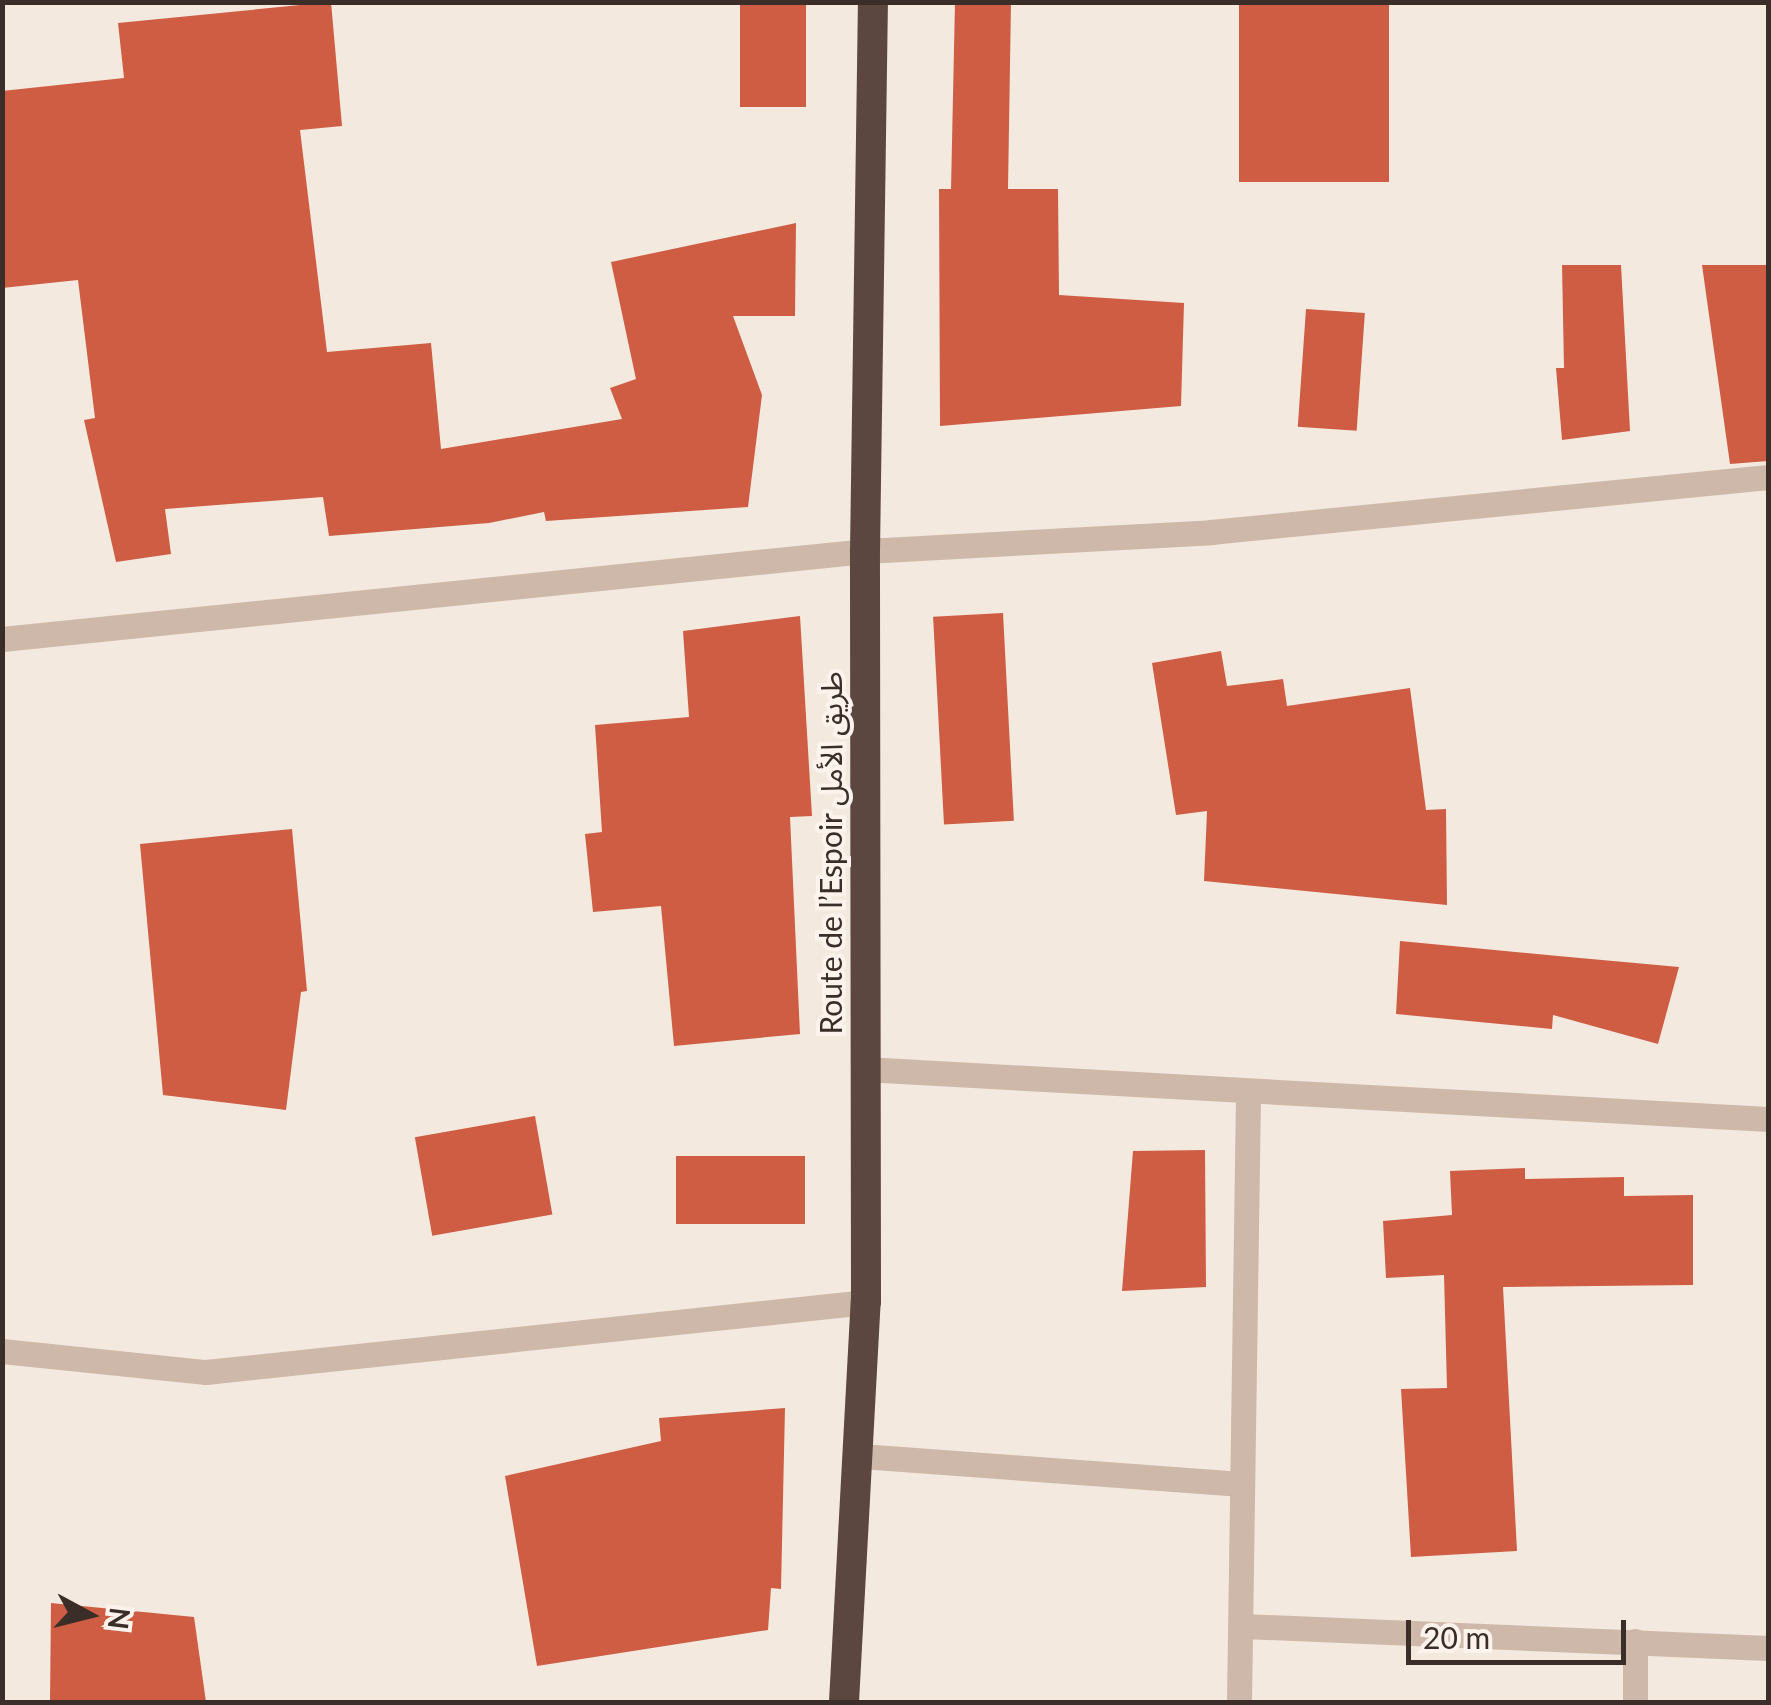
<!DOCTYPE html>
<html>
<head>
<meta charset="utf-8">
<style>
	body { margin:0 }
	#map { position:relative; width:1771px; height:1705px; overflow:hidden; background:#f4e9de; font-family:Lato,"Noto Sans Arabic",sans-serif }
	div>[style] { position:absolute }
	.building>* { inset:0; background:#ce5d43; transform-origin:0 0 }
	.street>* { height:25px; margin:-12.5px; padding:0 12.5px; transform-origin:12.5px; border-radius:12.5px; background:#ceb8a9 }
	.highway>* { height:30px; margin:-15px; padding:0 15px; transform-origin:15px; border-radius:15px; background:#5c4740 }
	span { translate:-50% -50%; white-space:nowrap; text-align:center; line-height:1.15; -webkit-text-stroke:8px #fbf3ec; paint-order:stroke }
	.street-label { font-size:30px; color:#3b2e29 }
	.frame { position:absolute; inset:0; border:5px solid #3b2e29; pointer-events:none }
	.north { position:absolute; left:40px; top:1565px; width:100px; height:100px; -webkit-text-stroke:8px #fbf3ec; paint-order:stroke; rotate:97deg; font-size:28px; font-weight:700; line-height:40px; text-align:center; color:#3b2e29 }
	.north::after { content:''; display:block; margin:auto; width:35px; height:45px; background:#3b2e29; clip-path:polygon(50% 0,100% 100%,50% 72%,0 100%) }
	.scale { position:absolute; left:1406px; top:1620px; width:220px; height:45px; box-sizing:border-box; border:5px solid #3b2e29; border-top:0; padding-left:12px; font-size:30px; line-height:35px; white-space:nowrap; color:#3b2e29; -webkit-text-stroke:8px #fbf3ec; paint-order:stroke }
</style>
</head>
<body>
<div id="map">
	<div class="building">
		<div style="clip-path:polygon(331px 2px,342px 126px,300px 130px,327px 352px,431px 343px,441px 449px,622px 419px,610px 388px,636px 379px,611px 262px,796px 223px,795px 316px,733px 316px,762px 395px,748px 507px,546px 521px,544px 512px,489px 523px,329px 536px,323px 497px,165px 509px,171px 554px,116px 562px,84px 420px,95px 418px,78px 280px,2px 288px,2px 91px,124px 78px,118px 23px)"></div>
		<div style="left:740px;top:2px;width:66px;height:105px"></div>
		<div style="clip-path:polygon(955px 2px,1011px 2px,1008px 189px,1058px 189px,1059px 295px,1184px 303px,1181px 406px,940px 426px,939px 189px,951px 189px)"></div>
		<div style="left:1239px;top:2px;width:150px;height:180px"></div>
		<div style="clip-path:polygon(1562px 265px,1621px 265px,1630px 431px,1562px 440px,1556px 368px,1564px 368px)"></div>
		<div style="clip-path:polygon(1702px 265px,1768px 265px,1768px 461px,1730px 464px)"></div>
		<div style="left:1306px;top:309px;width:59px;height:118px;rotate:4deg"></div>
		<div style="left:1003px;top:613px;width:208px;height:70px;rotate:87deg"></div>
		<div style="clip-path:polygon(800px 616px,812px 816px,790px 817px,800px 1034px,674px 1046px,661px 906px,593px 912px,585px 834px,602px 832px,595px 725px,689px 717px,683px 631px)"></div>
		<div style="clip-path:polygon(1221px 651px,1227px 686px,1283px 679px,1287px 706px,1410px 688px,1426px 810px,1446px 809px,1447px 905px,1204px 881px,1207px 811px,1176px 815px,1152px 663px)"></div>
		<div style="clip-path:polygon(292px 829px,307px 991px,301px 992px,286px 1110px,163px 1095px,140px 844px)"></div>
		<div style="clip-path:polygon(1400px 941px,1558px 956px,1679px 967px,1658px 1044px,1553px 1015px,1552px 1029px,1396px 1014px)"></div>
		<div style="left:535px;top:1116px;width:100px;height:122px;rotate:80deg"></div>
		<div style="clip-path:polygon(1205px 1150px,1206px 1287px,1122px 1291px,1133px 1151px)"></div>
		<div style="left:676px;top:1156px;width:129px;height:68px"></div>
		<div style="clip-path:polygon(1525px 1168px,1525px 1179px,1624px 1177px,1624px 1196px,1693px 1195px,1693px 1285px,1503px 1287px,1517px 1551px,1411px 1557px,1401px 1389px,1447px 1388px,1444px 1275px,1386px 1278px,1383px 1221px,1452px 1215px,1450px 1171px)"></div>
		<div style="clip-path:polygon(785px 1408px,781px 1589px,771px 1588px,768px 1630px,537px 1666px,505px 1476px,661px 1441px,659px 1418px)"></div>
		<div style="clip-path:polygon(51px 1603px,194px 1617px,206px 1702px,50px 1702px)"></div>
	</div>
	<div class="street">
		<div style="left:2px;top:639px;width:867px;rotate:-5.82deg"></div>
		<div style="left:865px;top:551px;width:347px;rotate:-3.1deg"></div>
		<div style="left:1211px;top:532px;width:560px;rotate:-5.64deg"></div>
		<div style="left:864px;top:1069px;width:905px;rotate:3.17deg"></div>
		<div style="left:2px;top:1351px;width:205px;rotate:5.9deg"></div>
		<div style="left:206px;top:1372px;width:664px;rotate:-6.05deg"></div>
		<div style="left:861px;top:1456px;width:378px;rotate:4.2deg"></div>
		<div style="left:1243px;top:1626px;width:525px;rotate:2.4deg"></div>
		<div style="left:1239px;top:1702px;width:607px;rotate:-89.15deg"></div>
		<div style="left:1635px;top:1702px;width:61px;rotate:-90deg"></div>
	</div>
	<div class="highway">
		<div style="left:844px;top:1702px;width:401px;rotate:-86.9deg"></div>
		<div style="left:866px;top:1302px;width:751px;rotate:-90.08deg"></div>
		<div style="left:865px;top:551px;width:549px;rotate:-89.17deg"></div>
	</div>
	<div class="street-label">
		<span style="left:830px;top:853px;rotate:-90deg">Route de l’Espoir طريق الأمل</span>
	</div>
	<div class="frame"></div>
	<div class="north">N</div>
	<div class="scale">20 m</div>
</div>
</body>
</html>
